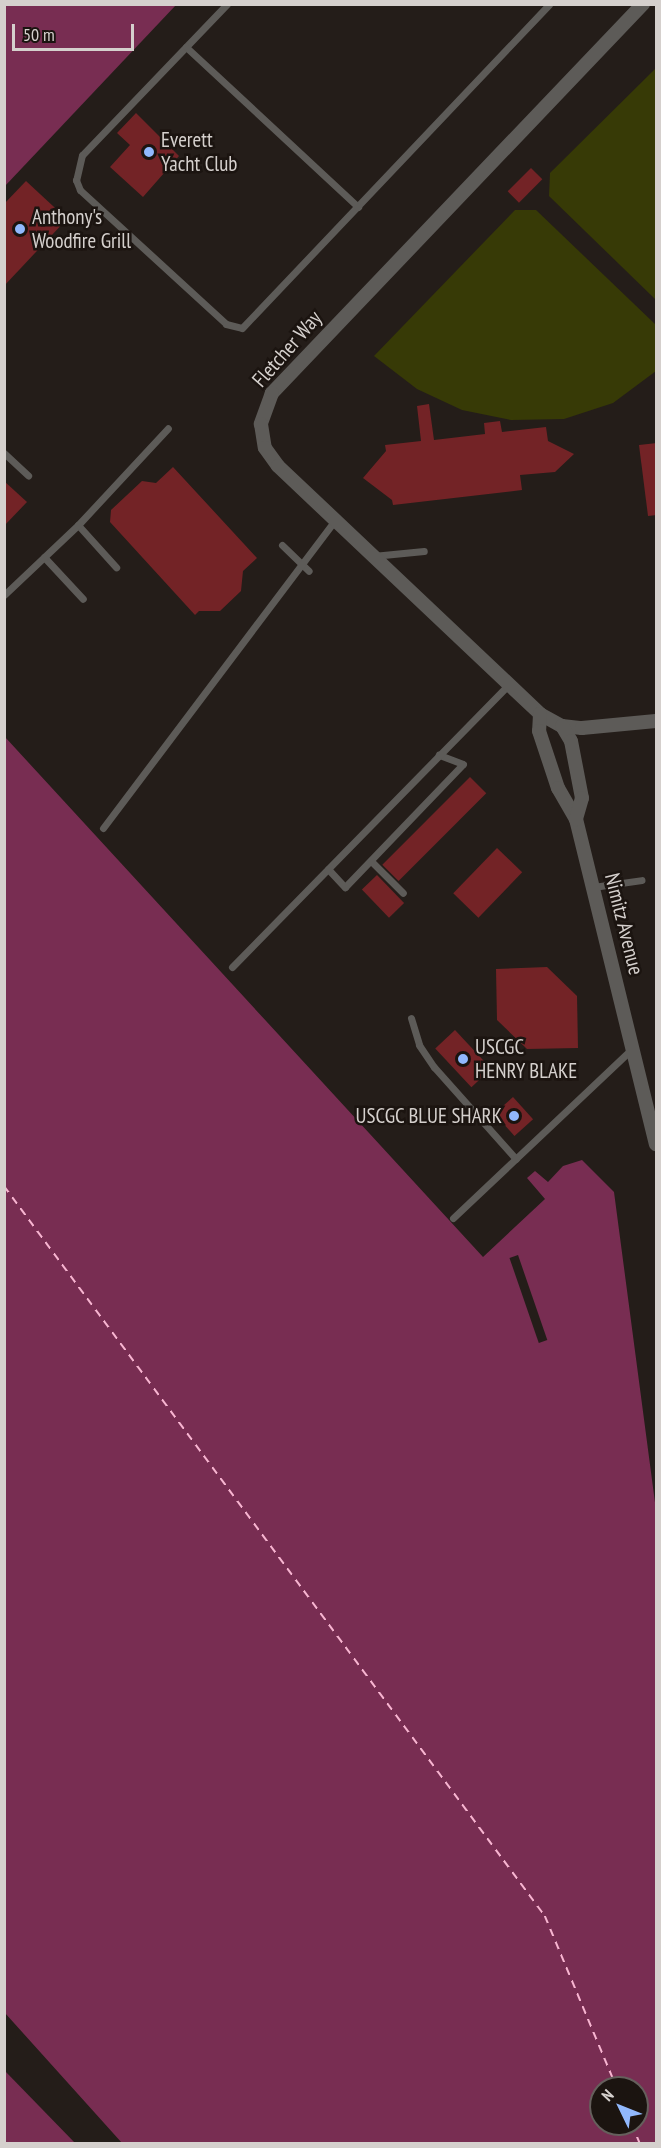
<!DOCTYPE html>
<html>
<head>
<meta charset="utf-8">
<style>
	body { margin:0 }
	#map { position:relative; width:661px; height:2148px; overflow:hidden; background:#241d19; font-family:"PT Sans Narrow",sans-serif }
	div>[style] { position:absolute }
	.green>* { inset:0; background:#373a06 }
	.water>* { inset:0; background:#782d52 }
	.pier>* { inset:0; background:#241d19; transform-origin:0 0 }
	.ferry>* { height:1.5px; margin-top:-0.75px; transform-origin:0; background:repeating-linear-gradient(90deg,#f8b5d1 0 8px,transparent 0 14px) }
	.building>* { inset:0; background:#732326; transform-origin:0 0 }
	.service>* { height:7px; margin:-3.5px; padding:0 3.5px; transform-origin:3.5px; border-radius:3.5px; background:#5d5b58 }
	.minor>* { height:14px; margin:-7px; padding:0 7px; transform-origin:7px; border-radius:7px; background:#5d5b58 }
	.dots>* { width:16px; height:16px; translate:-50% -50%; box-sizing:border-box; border:3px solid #1b1410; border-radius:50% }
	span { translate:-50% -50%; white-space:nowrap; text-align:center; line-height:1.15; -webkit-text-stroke:5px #1b1410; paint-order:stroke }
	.poi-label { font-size:21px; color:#d5d0cd }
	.left { translate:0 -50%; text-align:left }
	.right { translate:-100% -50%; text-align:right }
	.street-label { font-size:21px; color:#d5d0cd }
	.frame { position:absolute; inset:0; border:6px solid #d5d0cd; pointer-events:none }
	.north { position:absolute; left:589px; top:2076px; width:60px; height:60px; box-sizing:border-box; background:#1b1410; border:2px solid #655f5c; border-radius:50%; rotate:313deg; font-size:16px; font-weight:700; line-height:24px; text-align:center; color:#d5d0cd }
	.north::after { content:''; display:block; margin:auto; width:21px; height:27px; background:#91b8fd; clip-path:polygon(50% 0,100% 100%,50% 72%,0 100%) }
	.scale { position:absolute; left:12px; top:24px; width:122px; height:27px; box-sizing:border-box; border:3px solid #d5d0cd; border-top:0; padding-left:8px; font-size:18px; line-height:21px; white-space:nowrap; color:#d5d0cd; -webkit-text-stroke:4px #1b1410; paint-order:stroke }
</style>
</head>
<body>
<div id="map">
	<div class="green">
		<div style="clip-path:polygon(656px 68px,656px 300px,549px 196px,550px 173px)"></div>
		<div style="clip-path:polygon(515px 210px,536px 210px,656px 325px,656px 371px,613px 403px,564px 419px,511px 420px,462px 410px,417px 389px,374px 356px)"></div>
	</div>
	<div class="water">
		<div style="clip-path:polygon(5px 4px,176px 5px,5px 186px,4px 5px)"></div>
		<div style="clip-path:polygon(evenodd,5px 737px,483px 1257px,545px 1199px,527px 1178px,535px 1171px,548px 1182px,563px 1166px,582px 1160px,614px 1192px,656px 1510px,656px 2143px,122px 2143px,5px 2013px,5px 737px,601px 2088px,637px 2088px,637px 2124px,601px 2124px,601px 2088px)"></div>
		<div style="clip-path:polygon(4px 2071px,5px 2071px,75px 2143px,5px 2143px)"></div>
	</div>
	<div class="pier">
		<div style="left:518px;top:1255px;width:90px;height:9px;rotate:71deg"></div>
	</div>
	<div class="ferry">
		<div style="left:4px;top:1186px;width:909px;rotate:53.46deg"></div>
		<div style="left:545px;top:1916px;width:186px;rotate:67.3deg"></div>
		<div style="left:632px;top:2124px;width:22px;rotate:68deg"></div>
	</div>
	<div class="building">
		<div style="clip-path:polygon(136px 113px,179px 156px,143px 197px,110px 167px,130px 145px,117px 133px)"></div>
		<div style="left:531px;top:168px;width:16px;height:33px;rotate:45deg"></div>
		<div style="clip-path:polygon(26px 181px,67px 219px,4px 286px,4px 204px)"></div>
		<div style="clip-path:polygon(429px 404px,434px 440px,485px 434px,484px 423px,500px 421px,502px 432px,546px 427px,548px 441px,574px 454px,555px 472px,520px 475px,522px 490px,393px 505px,392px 500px,363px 478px,386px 451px,385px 445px,421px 441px,417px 406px)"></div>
		<div style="clip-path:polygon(657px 443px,657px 515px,648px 516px,639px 445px)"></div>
		<div style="clip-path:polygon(173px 467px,257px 558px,243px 571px,241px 591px,220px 611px,199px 611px,195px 615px,110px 522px,111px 510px,142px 481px,156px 483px)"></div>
		<div style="clip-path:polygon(4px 481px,27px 502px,4px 526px)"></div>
		<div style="left:470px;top:777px;width:23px;height:124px;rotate:45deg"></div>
		<div style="left:497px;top:848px;width:35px;height:63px;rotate:44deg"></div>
		<div style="left:377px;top:875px;width:39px;height:21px;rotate:46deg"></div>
		<div style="clip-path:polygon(547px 967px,577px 996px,578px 1048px,527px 1049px,497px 1020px,496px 969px)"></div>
		<div style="left:455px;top:1030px;width:53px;height:27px;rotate:47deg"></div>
		<div style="left:513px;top:1097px;width:30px;height:25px;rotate:48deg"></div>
	</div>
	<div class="service">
		<div style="left:227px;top:4px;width:209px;rotate:133.8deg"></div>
		<div style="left:82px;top:155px;width:26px;rotate:103deg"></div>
		<div style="left:76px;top:180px;width:11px;rotate:68deg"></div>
		<div style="left:80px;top:190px;width:198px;rotate:42.5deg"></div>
		<div style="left:226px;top:324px;width:16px;rotate:14deg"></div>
		<div style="left:242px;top:328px;width:446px;rotate:-46.5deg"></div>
		<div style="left:186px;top:47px;width:235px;rotate:42.9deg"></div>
		<div style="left:4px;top:453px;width:33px;rotate:43deg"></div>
		<div style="left:78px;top:525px;width:57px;rotate:47.9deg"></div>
		<div style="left:282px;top:545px;width:37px;rotate:44deg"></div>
		<div style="left:373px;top:556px;width:51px;rotate:-5.6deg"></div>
		<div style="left:44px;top:557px;width:57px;rotate:47.1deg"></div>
		<div style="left:4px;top:595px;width:102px;rotate:-43.4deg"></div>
		<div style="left:78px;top:525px;width:132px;rotate:-47.1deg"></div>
		<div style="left:103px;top:828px;width:384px;rotate:-53deg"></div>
		<div style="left:371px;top:861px;width:45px;rotate:45deg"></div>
		<div style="left:328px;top:869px;width:25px;rotate:47deg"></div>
		<div style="left:345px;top:887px;width:170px;rotate:-46.2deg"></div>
		<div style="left:463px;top:764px;width:26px;rotate:-159deg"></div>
		<div style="left:593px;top:887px;width:49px;rotate:-8.1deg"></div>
		<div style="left:232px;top:967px;width:395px;rotate:-45.6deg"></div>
		<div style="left:411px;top:1018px;width:28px;rotate:73deg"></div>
		<div style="left:419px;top:1045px;width:27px;rotate:56deg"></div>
		<div style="left:434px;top:1067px;width:123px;rotate:48.3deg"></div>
		<div style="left:453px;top:1218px;width:248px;rotate:-43.4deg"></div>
	</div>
	<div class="minor">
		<div style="left:643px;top:4px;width:538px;rotate:133.64deg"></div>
		<div style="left:272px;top:393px;width:33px;rotate:110deg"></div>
		<div style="left:261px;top:424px;width:24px;rotate:81deg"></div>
		<div style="left:265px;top:448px;width:22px;rotate:54deg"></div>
		<div style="left:278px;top:466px;width:361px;rotate:43.4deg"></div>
		<div style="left:540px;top:714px;width:25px;rotate:29deg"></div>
		<div style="left:562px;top:726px;width:20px;rotate:6deg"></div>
		<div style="left:582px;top:728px;width:74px;rotate:-5.4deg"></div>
		<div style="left:540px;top:714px;width:17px;rotate:93deg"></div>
		<div style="left:539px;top:731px;width:60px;rotate:71.6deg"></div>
		<div style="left:558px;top:788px;width:36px;rotate:60deg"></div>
		<div style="left:576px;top:819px;width:335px;rotate:76.2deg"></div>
		<div style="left:562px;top:726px;width:17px;rotate:59deg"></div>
		<div style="left:571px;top:741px;width:58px;rotate:79.1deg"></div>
		<div style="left:582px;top:798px;width:22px;rotate:106deg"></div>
	</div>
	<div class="dots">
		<div style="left:149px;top:152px;background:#91b8fd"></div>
		<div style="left:20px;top:229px;background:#91b8fd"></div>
		<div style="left:463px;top:1059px;background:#91b8fd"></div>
		<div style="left:514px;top:1116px;background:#91b8fd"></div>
	</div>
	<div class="poi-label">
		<span class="left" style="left:161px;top:152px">Everett<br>Yacht Club</span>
		<span class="left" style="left:32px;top:229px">Anthony's<br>Woodfire Grill</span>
		<span class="left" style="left:475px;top:1059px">USCGC<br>HENRY BLAKE</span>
		<span class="right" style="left:502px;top:1116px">USCGC BLUE SHARK</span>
	</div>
	<div class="street-label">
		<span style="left:287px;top:349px;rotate:-49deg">Fletcher Way</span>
		<span style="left:624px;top:924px;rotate:76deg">Nimitz Avenue</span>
	</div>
	<div class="frame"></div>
	<div class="north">N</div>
	<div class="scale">50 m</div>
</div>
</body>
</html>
